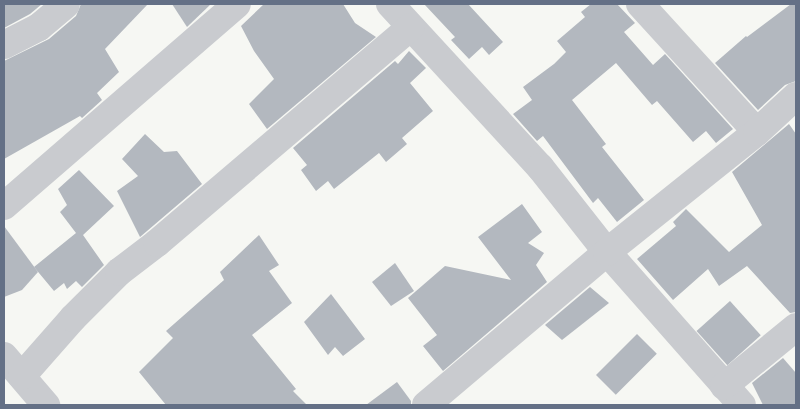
<!DOCTYPE html>
<html>
<head>
<meta charset="utf-8">
<style>
	body { margin:0 }
	#map { position:relative; width:800px; height:409px; overflow:hidden; background:#f6f7f3; font-family:Ubuntu,sans-serif }
	div>[style] { position:absolute }
	.building>* { inset:0; background:#b3b8bf; transform-origin:0 0 }
	.street>* { height:28px; margin:-14px; padding:0 14px; transform-origin:14px; border-radius:14px; background:#c9cbcf }
	span { translate:-50% -50%; white-space:nowrap; text-align:center; line-height:1.15; -webkit-text-stroke:5px #fff; paint-order:stroke }
	.frame { position:absolute; inset:0; border:5px solid #647086; pointer-events:none }
</style>
</head>
<body>
<div id="map">
	<div class="building">
		<div style="clip-path:polygon(4px 4px,42px 4px,30px 14px,4px 28px)"></div>
		<div style="clip-path:polygon(81px 4px,148px 4px,105px 49px,119px 72px,97px 93px,102px 100px,82px 118px,80px 116px,4px 159px,4px 61px,49px 39px,76px 16px)"></div>
		<div style="clip-path:polygon(172px 4px,211px 4px,187px 27px)"></div>
		<div style="clip-path:polygon(264px 4px,343px 4px,355px 23px,376px 37px,267px 129px,249px 104px,274px 79px,254px 51px,241px 26px)"></div>
		<div style="clip-path:polygon(424px 4px,468px 4px,503px 42px,489px 55px,482px 47px,469px 59px,451px 40px,455px 37px)"></div>
		<div style="clip-path:polygon(591px 4px,617px 4px,635px 23px,624px 32px,653px 65px,665px 54px,733px 129px,716px 143px,706px 131px,693px 142px,657px 101px,652px 105px,616px 63px,572px 100px,606px 144px,602px 147px,644px 200px,617px 222px,598px 198px,593px 203px,543px 136px,537px 141px,513px 114px,532px 100px,523px 87px,554px 64px,566px 52px,557px 41px,585px 17px,581px 12px)"></div>
		<div style="clip-path:polygon(791px 4px,796px 4px,796px 81px,785px 85px,758px 110px,715px 63px,746px 36px,747px 37px)"></div>
		<div style="clip-path:polygon(409px 51px,426px 68px,410px 83px,433px 111px,402px 138px,407px 144px,386px 162px,379px 153px,334px 189px,328px 181px,316px 191px,301px 170px,307px 165px,293px 148px,395px 61px,398px 64px)"></div>
		<div style="clip-path:polygon(789px 124px,796px 134px,796px 312px,790px 313px,747px 266px,719px 286px,708px 269px,673px 300px,637px 259px,676px 226px,673px 222px,686px 209px,729px 252px,762px 225px,732px 172px)"></div>
		<div style="clip-path:polygon(145px 134px,164px 152px,177px 151px,202px 184px,140px 237px,117px 191px,138px 176px,122px 159px)"></div>
		<div style="clip-path:polygon(79px 170px,114px 206px,83px 235px,104px 265px,82px 287px,76px 281px,67px 289px,64px 283px,54px 291px,34px 267px,76px 233px,60px 212px,67px 205px,58px 189px)"></div>
		<div style="clip-path:polygon(522px 204px,542px 232px,528px 243px,544px 253px,536px 265px,547px 282px,443px 371px,423px 346px,437px 335px,408px 298px,445px 266px,511px 280px,478px 237px)"></div>
		<div style="clip-path:polygon(4px 226px,38px 272px,22px 290px,4px 297px)"></div>
		<div style="clip-path:polygon(259px 235px,279px 265px,269px 271px,292px 303px,252px 335px,296px 389px,293px 391px,307px 405px,166px 405px,139px 372px,173px 338px,166px 331px,224px 280px,220px 272px)"></div>
		<div style="clip-path:polygon(395px 263px,414px 291px,391px 306px,372px 282px)"></div>
		<div style="clip-path:polygon(590px 287px,609px 303px,562px 340px,545px 325px)"></div>
		<div style="clip-path:polygon(331px 294px,365px 339px,343px 356px,335px 347px,328px 355px,304px 322px)"></div>
		<div style="left:730px;top:301px;width:46px;height:45px;rotate:48deg"></div>
		<div style="left:637px;top:334px;width:28px;height:58px;rotate:45deg"></div>
		<div style="clip-path:polygon(783px 358px,796px 373px,796px 405px,763px 405px,752px 383px)"></div>
		<div style="clip-path:polygon(397px 382px,411px 401px,411px 405px,366px 405px)"></div>
	</div>
	<div class="street">
		<div style="left:390px;top:4px;width:222px;rotate:47.4deg"></div>
		<div style="left:540px;top:167px;width:108px;rotate:51.8deg"></div>
		<div style="left:607px;top:252px;width:204px;rotate:48.6deg"></div>
		<div style="left:640px;top:4px;width:173px;rotate:47.6deg"></div>
		<div style="left:4px;top:45px;width:39px;rotate:-27deg"></div>
		<div style="left:39px;top:27px;width:35px;rotate:-40deg"></div>
		<div style="left:4px;top:206px;width:308px;rotate:-40.9deg"></div>
		<div style="left:4px;top:356px;width:65px;rotate:49.4deg"></div>
		<div style="left:22px;top:376px;width:77px;rotate:-48.7deg"></div>
		<div style="left:73px;top:318px;width:65px;rotate:-45deg"></div>
		<div style="left:119px;top:272px;width:48px;rotate:-37.3deg"></div>
		<div style="left:157px;top:243px;width:333px;rotate:-40.4deg"></div>
		<div style="left:724px;top:386px;width:93px;rotate:-39.3deg"></div>
		<div style="left:426px;top:405px;width:237px;rotate:-40.2deg"></div>
		<div style="left:607px;top:252px;width:192px;rotate:-38.7deg"></div>
		<div style="left:757px;top:132px;width:53px;rotate:-42.7deg"></div>
	</div>
	<div class="frame"></div>
</div>
</body>
</html>
